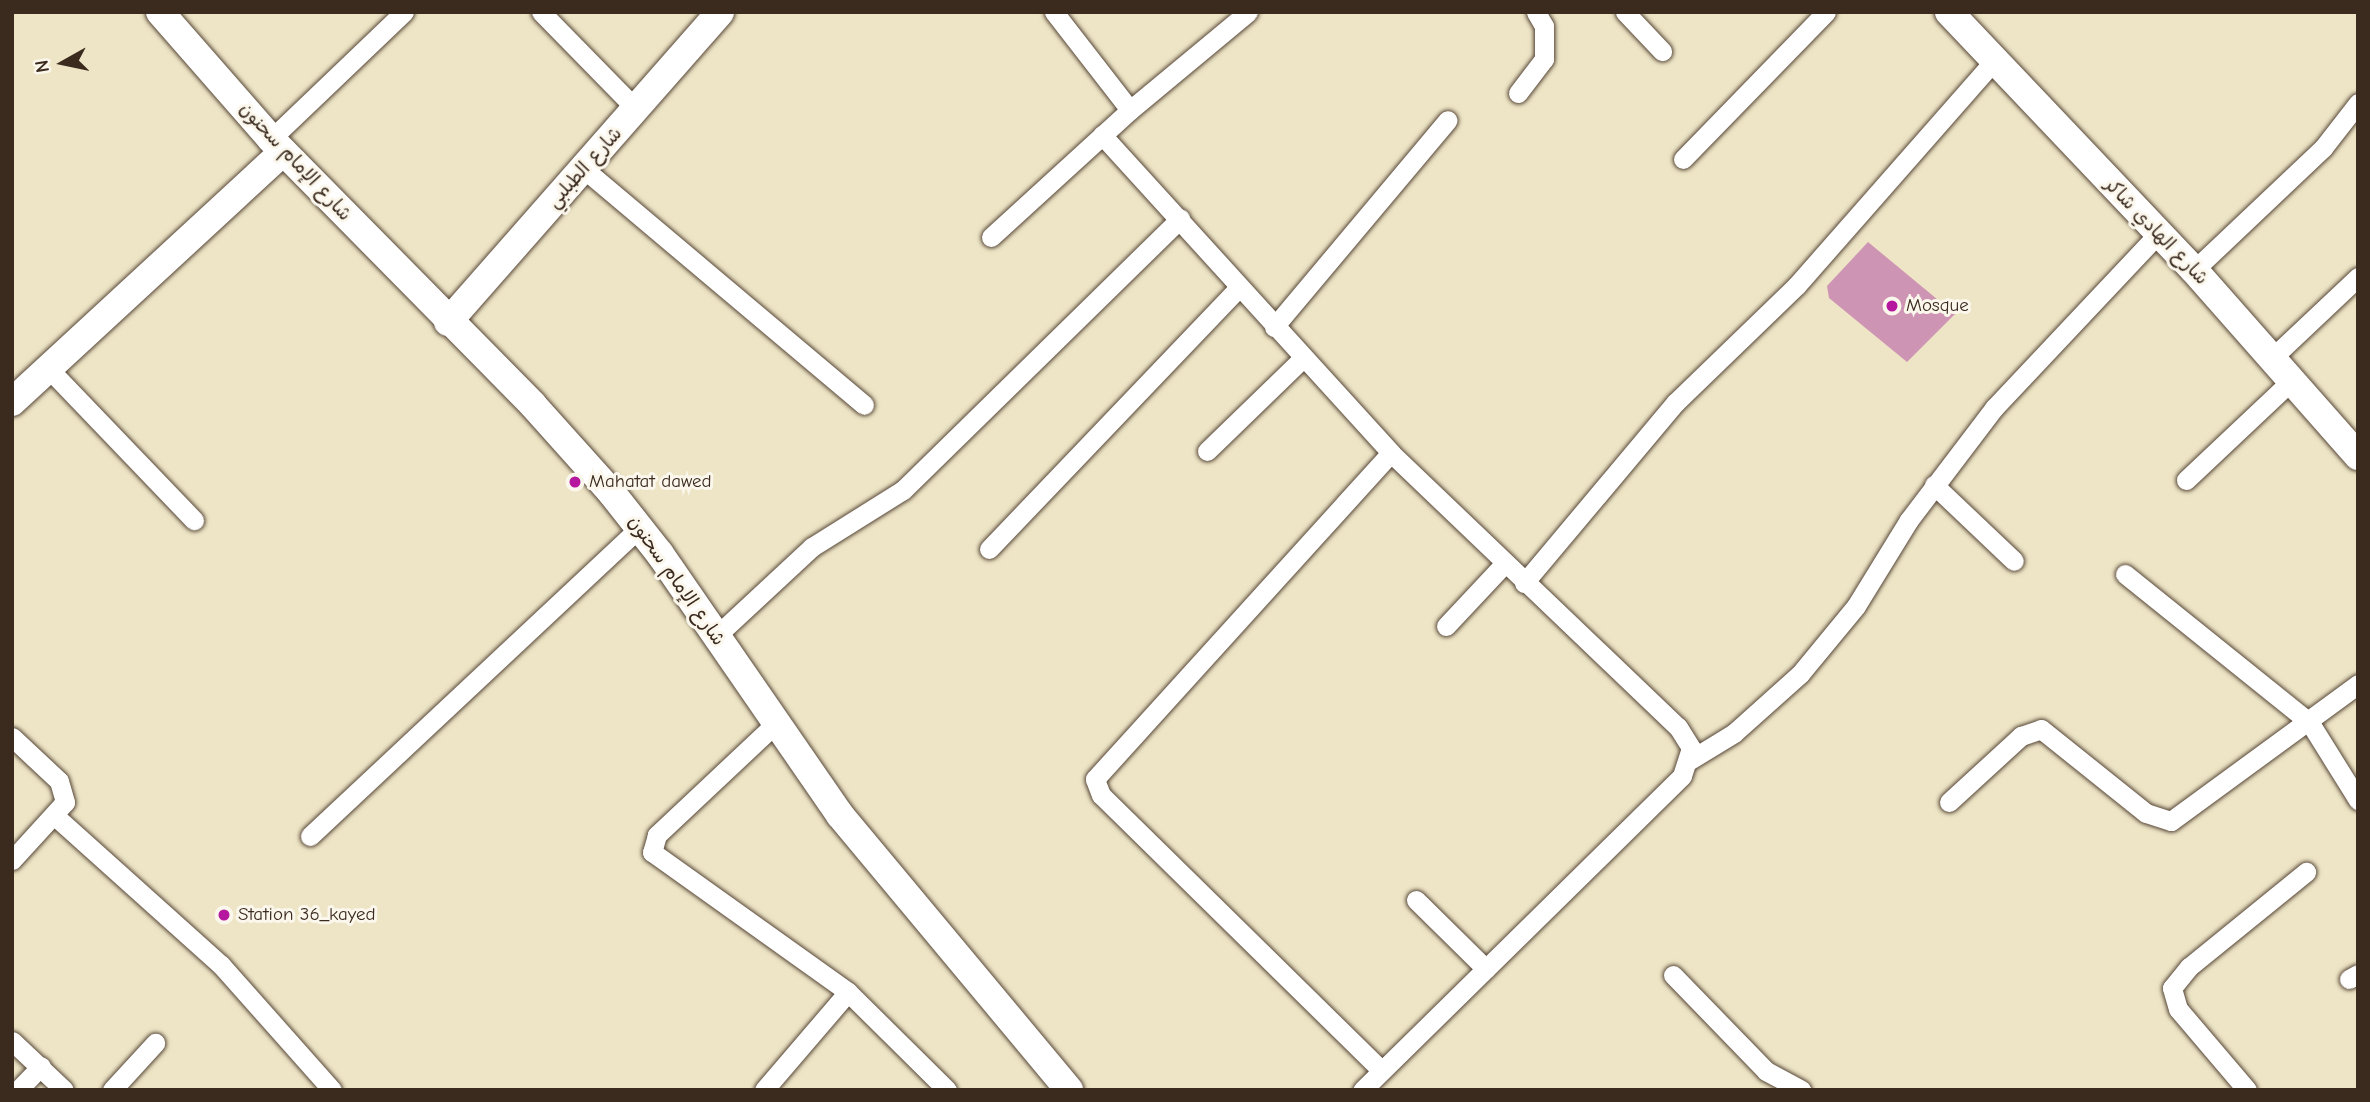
<!DOCTYPE html>
<html>
<head>
<meta charset="utf-8">
<style>
	body { margin:0 }
	#map { position:relative; width:2370px; height:1102px; overflow:hidden; background:#eee5c6; font-family:"Comic Neue","Playpen Sans Arabic",sans-serif }
	div>[style] { position:absolute }
	.building>* { inset:0; background:#ce94b3 }
	.roads { filter:drop-shadow(0 0 2px #564637) drop-shadow(0 0 2px #564637) }
	.street>* { height:19px; margin:-9.5px; padding:0 9.5px; transform-origin:9.5px; border-radius:9.5px; background:#fff }
	.secondary>* { height:28px; margin:-14px; padding:0 14px; transform-origin:14px; border-radius:14px; background:#fff }
	.dots>* { width:19px; height:19px; translate:-50% -50%; box-sizing:border-box; border:4px solid #fbf7ec; border-radius:50% }
	span { translate:-50% -50%; white-space:nowrap; text-align:center; line-height:1.15; -webkit-text-stroke:6px #fbf7ec; paint-order:stroke }
	.street-label { font-size:19px; color:#3b2a1e }
	.poi-label { font-size:19px; color:#3b2a1e }
	.left { translate:0 -50%; text-align:left }
	.frame { position:absolute; inset:0; border:14px solid #3b2a1e; pointer-events:none }
	.north { position:absolute; left:28px; top:28px; width:70px; height:70px; -webkit-text-stroke:5px #fbf7ec; paint-order:stroke; rotate:261deg; font-size:19px; font-weight:700; line-height:28px; text-align:center; color:#3b2a1e }
	.north::after { content:''; display:block; margin:auto; width:24px; height:32px; background:#3b2a1e; clip-path:polygon(50% 0,100% 100%,50% 72%,0 100%) }
</style>
</head>
<body>
<div id="map">
	<div class="building">
		<div style="clip-path:polygon(1868px 242px,1955px 314px,1907px 362px,1829px 298px,1827px 286px)"></div>
	</div>
	<div class="roads">
		<div class="street">
			<div style="left:541px;top:12px;width:137px;rotate:45.6deg"></div>
			<div style="left:1625px;top:12px;width:54px;rotate:46.5deg"></div>
			<div style="left:1518px;top:93px;width:43px;rotate:-52.6deg"></div>
			<div style="left:1544px;top:59px;width:33px;rotate:-90deg"></div>
			<div style="left:1544px;top:26px;width:16px;rotate:-120deg"></div>
			<div style="left:1130px;top:110px;width:153px;rotate:-39.7deg"></div>
			<div style="left:1102px;top:135px;width:430px;rotate:47.7deg"></div>
			<div style="left:1391px;top:453px;width:397px;rotate:43.7deg"></div>
			<div style="left:1678px;top:727px;width:25px;rotate:58deg"></div>
			<div style="left:1691px;top:748px;width:29px;rotate:108deg"></div>
			<div style="left:1682px;top:776px;width:448px;rotate:135.5deg"></div>
			<div style="left:271px;top:139px;width:184px;rotate:-43.7deg"></div>
			<div style="left:1683px;top:159px;width:205px;rotate:-45.8deg"></div>
			<div style="left:584px;top:169px;width:366px;rotate:40.1deg"></div>
			<div style="left:991px;top:237px;width:188px;rotate:-42.4deg"></div>
			<div style="left:1130px;top:110px;width:124px;rotate:-127.8deg"></div>
			<div style="left:2194px;top:270px;width:178px;rotate:-43.4deg"></div>
			<div style="left:2323px;top:148px;width:57px;rotate:-52.1deg"></div>
			<div style="left:1274px;top:327px;width:270px;rotate:-50deg"></div>
			<div style="left:2271px;top:359px;width:120px;rotate:-43.3deg"></div>
			<div style="left:48px;top:368px;width:211px;rotate:46.2deg"></div>
			<div style="left:1207px;top:451px;width:134px;rotate:-44.1deg"></div>
			<div style="left:2186px;top:480px;width:144px;rotate:-43.3deg"></div>
			<div style="left:1934px;top:485px;width:110px;rotate:43.5deg"></div>
			<div style="left:989px;top:549px;width:362px;rotate:-46.3deg"></div>
			<div style="left:2125px;top:574px;width:238px;rotate:38.8deg"></div>
			<div style="left:2310px;top:723px;width:91px;rotate:58.1deg"></div>
			<div style="left:1524px;top:583px;width:236px;rotate:-50deg"></div>
			<div style="left:1676px;top:402px;width:168px;rotate:-44deg"></div>
			<div style="left:1797px;top:285px;width:297px;rotate:-48.7deg"></div>
			<div style="left:1446px;top:626px;width:85px;rotate:-46.9deg"></div>
			<div style="left:715px;top:637px;width:132px;rotate:-42.9deg"></div>
			<div style="left:812px;top:547px;width:107px;rotate:-32.1deg"></div>
			<div style="left:903px;top:490px;width:388px;rotate:-44.4deg"></div>
			<div style="left:774px;top:725px;width:161px;rotate:136.8deg"></div>
			<div style="left:657px;top:835px;width:18px;rotate:106deg"></div>
			<div style="left:652px;top:852px;width:241px;rotate:35.5deg"></div>
			<div style="left:848px;top:992px;width:139px;rotate:44.7deg"></div>
			<div style="left:12px;top:737px;width:64px;rotate:43.1deg"></div>
			<div style="left:59px;top:781px;width:22px;rotate:74deg"></div>
			<div style="left:65px;top:802px;width:79px;rotate:132.4deg"></div>
			<div style="left:1690px;top:760px;width:52px;rotate:-31.5deg"></div>
			<div style="left:1734px;top:733px;width:89px;rotate:-41.8deg"></div>
			<div style="left:1800px;top:674px;width:88px;rotate:-50.5deg"></div>
			<div style="left:1856px;top:606px;width:101px;rotate:-58.4deg"></div>
			<div style="left:1909px;top:520px;width:141px;rotate:-52.8deg"></div>
			<div style="left:1994px;top:408px;width:239px;rotate:-46.7deg"></div>
			<div style="left:1949px;top:802px;width:98px;rotate:-42.5deg"></div>
			<div style="left:2021px;top:736px;width:21px;rotate:-19deg"></div>
			<div style="left:2041px;top:729px;width:134px;rotate:38.7deg"></div>
			<div style="left:2146px;top:813px;width:26px;rotate:18deg"></div>
			<div style="left:2171px;top:821px;width:232px;rotate:-36.2deg"></div>
			<div style="left:56px;top:817px;width:222px;rotate:41.9deg"></div>
			<div style="left:221px;top:965px;width:167px;rotate:48.4deg"></div>
			<div style="left:310px;top:836px;width:452px;rotate:-43.1deg"></div>
			<div style="left:1416px;top:900px;width:98px;rotate:44.6deg"></div>
			<div style="left:1673px;top:975px;width:134px;rotate:45.9deg"></div>
			<div style="left:1766px;top:1071px;width:40px;rotate:28deg"></div>
			<div style="left:2349px;top:979px;width:10px;rotate:-29deg"></div>
			<div style="left:12px;top:1041px;width:71px;rotate:43.3deg"></div>
			<div style="left:1380px;top:1069px;width:391px;rotate:-135.5deg"></div>
			<div style="left:1101px;top:795px;width:17px;rotate:-111deg"></div>
			<div style="left:1095px;top:779px;width:440px;rotate:-47.8deg"></div>
			<div style="left:18px;top:1090px;width:33px;rotate:-46deg"></div>
			<div style="left:112px;top:1090px;width:64px;rotate:-47.5deg"></div>
			<div style="left:764px;top:1090px;width:129px;rotate:-49.4deg"></div>
			<div style="left:2247px;top:1090px;width:106px;rotate:-130.4deg"></div>
			<div style="left:2178px;top:1009px;width:22px;rotate:-106deg"></div>
			<div style="left:2172px;top:988px;width:27px;rotate:-51deg"></div>
			<div style="left:2189px;top:967px;width:151px;rotate:-39.1deg"></div>
		</div>
		<div class="secondary">
			<div style="left:160px;top:12px;width:169px;rotate:48.8deg"></div>
			<div style="left:271px;top:139px;width:373px;rotate:45.4deg"></div>
			<div style="left:533px;top:405px;width:117px;rotate:48.1deg"></div>
			<div style="left:611px;top:492px;width:79px;rotate:51.7deg"></div>
			<div style="left:660px;top:554px;width:317px;rotate:55.4deg"></div>
			<div style="left:840px;top:815px;width:358px;rotate:50.2deg"></div>
			<div style="left:1949px;top:12px;width:356px;rotate:46.5deg"></div>
			<div style="left:2194px;top:270px;width:248px;rotate:48.6deg"></div>
			<div style="left:448px;top:322px;width:412px;rotate:-48.7deg"></div>
			<div style="left:12px;top:402px;width:369px;rotate:-42.7deg"></div>
		</div>
	</div>
	<div class="dots">
		<div style="left:1892px;top:306px;background:#b5179e"></div>
		<div style="left:575px;top:482px;background:#b5179e"></div>
		<div style="left:224px;top:915px;background:#b5179e"></div>
	</div>
	<div class="street-label">
		<span style="left:295px;top:162px;rotate:47deg">شارع الإمام سحنون</span>
		<span style="left:585px;top:168px;rotate:-48deg">شارع الطبلبي</span>
		<span style="left:2156px;top:232px;rotate:46deg">شارع الهادي شاكر</span>
		<span style="left:676px;top:581px;rotate:55deg">شارع الإمام سحنون</span>
	</div>
	<div class="poi-label">
		<span class="left" style="left:1906px;top:306px">Mosque</span>
		<span class="left" style="left:589px;top:482px">Mahatat dawed</span>
		<span class="left" style="left:238px;top:915px">Station 36_kayed</span>
	</div>
	<div class="frame"></div>
	<div class="north">N</div>
</div>
</body>
</html>
